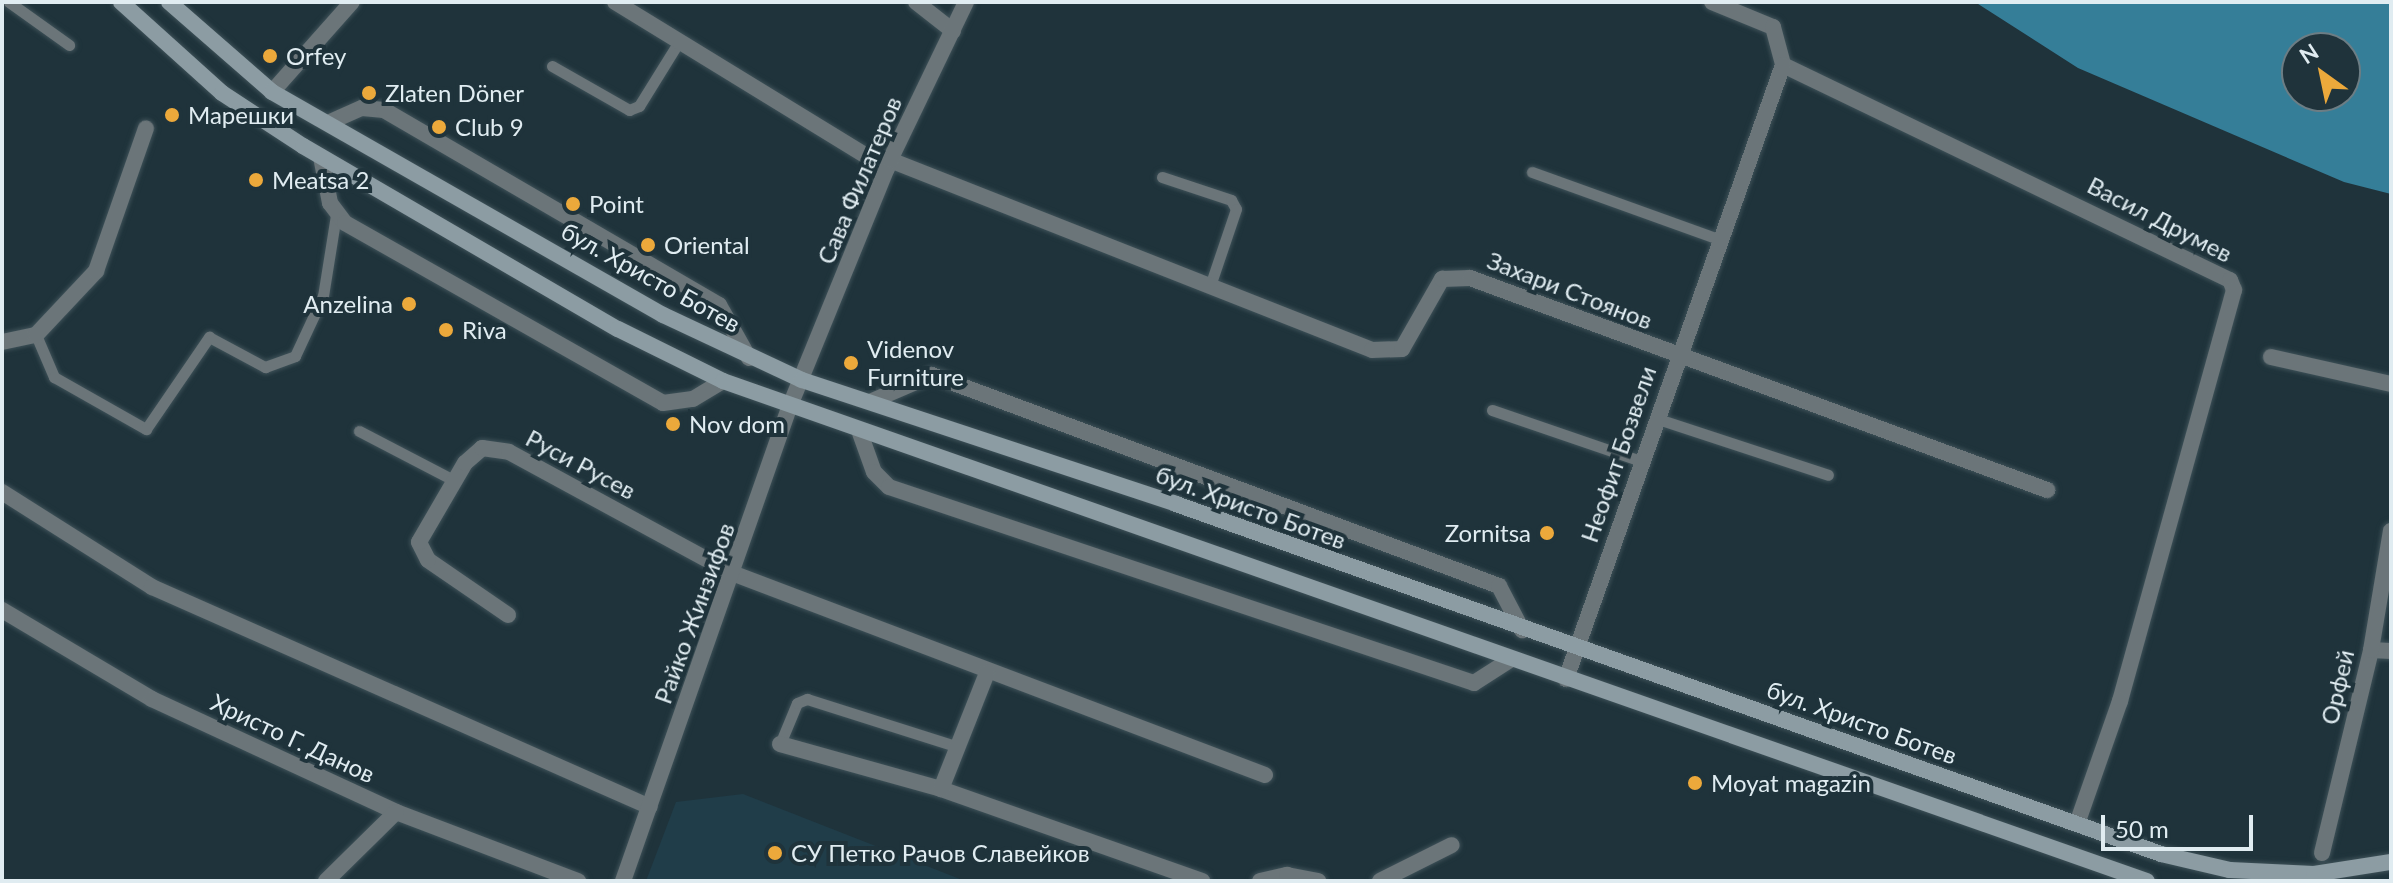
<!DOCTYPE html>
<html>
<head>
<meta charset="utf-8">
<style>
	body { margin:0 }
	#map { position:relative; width:2393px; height:883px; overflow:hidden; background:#1f333b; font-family:Lato,sans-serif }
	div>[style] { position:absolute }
	.built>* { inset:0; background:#203d49 }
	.water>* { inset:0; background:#357e98 }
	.roads { filter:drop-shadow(0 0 2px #3e5158) drop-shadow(0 0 2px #3e5158) }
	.lane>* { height:11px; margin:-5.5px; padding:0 5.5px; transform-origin:5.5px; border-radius:5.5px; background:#6b7579 }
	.street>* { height:16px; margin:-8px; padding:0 8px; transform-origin:8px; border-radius:8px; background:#6b7579 }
	.secondary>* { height:16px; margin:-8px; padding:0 8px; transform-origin:8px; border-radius:8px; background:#8c9ca3 }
	.dots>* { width:22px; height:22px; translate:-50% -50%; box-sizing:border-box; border:4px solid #1f333b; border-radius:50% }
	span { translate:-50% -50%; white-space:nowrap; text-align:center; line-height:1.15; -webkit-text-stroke:8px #1f333b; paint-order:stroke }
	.poi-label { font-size:24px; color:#e0ecf1 }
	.left { translate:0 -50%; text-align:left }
	.right { translate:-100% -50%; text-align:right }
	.street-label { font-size:24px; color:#e0ecf1 }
	.frame { position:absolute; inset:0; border:4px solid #e0ecf1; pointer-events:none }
	.north { position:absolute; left:2281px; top:32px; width:80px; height:80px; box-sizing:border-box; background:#1f333b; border:2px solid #6c7d84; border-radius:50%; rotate:327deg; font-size:22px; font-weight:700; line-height:32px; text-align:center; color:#e0ecf1 }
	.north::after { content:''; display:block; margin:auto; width:28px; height:36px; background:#eca93b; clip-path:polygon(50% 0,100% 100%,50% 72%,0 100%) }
	.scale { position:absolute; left:2101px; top:815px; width:152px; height:36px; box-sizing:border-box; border:4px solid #e0ecf1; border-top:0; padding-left:10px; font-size:24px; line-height:28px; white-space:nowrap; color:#e0ecf1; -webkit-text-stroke:6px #1f333b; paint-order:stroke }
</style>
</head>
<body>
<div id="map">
	<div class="built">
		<div style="clip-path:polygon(743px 794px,965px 881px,646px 881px,676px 802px)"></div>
	</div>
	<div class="water">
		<div style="clip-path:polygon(evenodd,1975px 2px,2391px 2px,2391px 194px,2344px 182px,2078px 68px,1975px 2px,2297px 48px,2345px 48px,2345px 96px,2297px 96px,2297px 48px)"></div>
	</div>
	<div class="roads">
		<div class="lane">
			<div style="left:9px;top:2px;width:74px;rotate:35.6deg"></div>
			<div style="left:552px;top:66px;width:89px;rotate:29.7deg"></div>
			<div style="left:629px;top:110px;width:11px;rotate:-22deg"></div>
			<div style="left:639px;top:106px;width:74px;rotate:-58.2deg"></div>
			<div style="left:1532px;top:172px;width:201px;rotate:19.8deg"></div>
			<div style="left:1162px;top:177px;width:73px;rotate:18.4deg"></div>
			<div style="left:1231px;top:200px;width:10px;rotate:61deg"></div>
			<div style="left:1236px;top:209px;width:81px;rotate:108.7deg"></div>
			<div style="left:36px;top:335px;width:46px;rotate:66.8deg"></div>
			<div style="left:54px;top:377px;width:106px;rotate:29.5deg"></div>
			<div style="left:146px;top:429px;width:112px;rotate:-55.6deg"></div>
			<div style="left:209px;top:337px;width:64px;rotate:28.2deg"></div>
			<div style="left:265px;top:367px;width:32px;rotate:-20deg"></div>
			<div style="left:295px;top:356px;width:66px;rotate:-65deg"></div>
			<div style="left:323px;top:296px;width:82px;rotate:-80.9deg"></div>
			<div style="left:1492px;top:410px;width:157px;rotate:18.9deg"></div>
			<div style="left:1655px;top:418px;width:182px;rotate:18.2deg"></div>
			<div style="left:359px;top:431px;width:106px;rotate:27.5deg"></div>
			<div style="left:780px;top:744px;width:44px;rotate:-67.5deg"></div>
			<div style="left:797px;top:703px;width:11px;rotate:-22deg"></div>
			<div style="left:807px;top:699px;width:158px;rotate:17.6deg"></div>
		</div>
		<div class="street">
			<div style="left:615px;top:2px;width:319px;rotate:31.5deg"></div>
			<div style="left:916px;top:2px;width:47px;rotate:38.1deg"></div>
			<div style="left:1712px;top:2px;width:66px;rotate:22.3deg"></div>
			<div style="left:1773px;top:27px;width:39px;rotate:75deg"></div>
			<div style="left:1783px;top:65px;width:496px;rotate:25.7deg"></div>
			<div style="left:2230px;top:280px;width:11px;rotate:68deg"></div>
			<div style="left:2234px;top:290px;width:427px;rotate:105.5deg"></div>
			<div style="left:2120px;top:701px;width:130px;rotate:109.3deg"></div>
			<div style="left:272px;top:92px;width:120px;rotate:-48.4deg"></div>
			<div style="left:330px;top:122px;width:35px;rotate:-24deg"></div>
			<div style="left:362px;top:108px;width:22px;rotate:5deg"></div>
			<div style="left:384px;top:110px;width:388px;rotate:30.2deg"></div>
			<div style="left:719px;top:305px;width:61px;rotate:60.5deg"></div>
			<div style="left:321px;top:157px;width:47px;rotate:78.9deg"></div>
			<div style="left:330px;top:203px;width:25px;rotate:53deg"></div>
			<div style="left:345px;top:223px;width:365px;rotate:29.5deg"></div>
			<div style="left:663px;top:403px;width:30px;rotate:-8deg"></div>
			<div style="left:693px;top:399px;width:35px;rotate:-31deg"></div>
			<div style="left:890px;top:160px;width:518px;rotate:21.51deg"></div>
			<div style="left:1372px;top:350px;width:30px;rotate:-2deg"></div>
			<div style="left:1402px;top:349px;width:81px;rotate:-60.3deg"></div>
			<div style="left:1442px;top:279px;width:28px;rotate:-2deg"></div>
			<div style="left:1470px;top:278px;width:615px;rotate:20.17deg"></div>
			<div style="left:2px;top:342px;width:35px;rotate:-12deg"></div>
			<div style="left:36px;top:335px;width:88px;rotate:-46.8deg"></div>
			<div style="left:96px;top:271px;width:151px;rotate:-70.7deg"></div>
			<div style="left:2271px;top:357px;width:123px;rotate:12.7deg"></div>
			<div style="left:872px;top:401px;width:65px;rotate:-23.4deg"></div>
			<div style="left:932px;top:375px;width:605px;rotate:20.41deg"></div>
			<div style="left:1499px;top:586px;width:50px;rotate:62.4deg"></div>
			<div style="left:860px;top:433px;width:41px;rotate:70.3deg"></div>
			<div style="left:874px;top:472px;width:21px;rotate:45deg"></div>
			<div style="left:889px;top:487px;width:617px;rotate:18.52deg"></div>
			<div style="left:1474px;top:683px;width:43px;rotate:-32.6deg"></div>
			<div style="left:2px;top:492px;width:178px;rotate:32.3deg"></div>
			<div style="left:152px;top:587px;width:544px;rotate:23.83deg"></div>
			<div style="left:2px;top:610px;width:174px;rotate:30.7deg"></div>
			<div style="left:152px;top:699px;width:269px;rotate:24.8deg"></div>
			<div style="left:396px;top:812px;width:195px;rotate:20.8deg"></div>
			<div style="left:508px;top:615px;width:97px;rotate:-145.5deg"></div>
			<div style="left:428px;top:560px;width:20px;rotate:-117deg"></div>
			<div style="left:419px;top:542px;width:91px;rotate:-59.8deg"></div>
			<div style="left:465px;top:463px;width:23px;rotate:-41deg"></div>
			<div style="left:482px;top:448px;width:27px;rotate:8deg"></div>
			<div style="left:509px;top:452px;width:254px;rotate:28.5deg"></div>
			<div style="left:732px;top:573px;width:570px;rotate:20.76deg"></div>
			<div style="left:2371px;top:650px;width:20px;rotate:3deg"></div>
			<div style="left:1566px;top:679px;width:651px;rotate:-70.54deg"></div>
			<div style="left:780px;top:744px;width:167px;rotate:15.6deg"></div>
			<div style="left:941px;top:789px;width:277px;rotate:19.4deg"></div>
			<div style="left:941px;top:789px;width:125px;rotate:-68.4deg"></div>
			<div style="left:2322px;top:853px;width:209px;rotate:-76.4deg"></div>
			<div style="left:2371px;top:650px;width:121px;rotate:-80.5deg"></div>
			<div style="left:326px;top:881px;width:98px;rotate:-44.6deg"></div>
			<div style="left:623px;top:881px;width:501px;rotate:-70.66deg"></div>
			<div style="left:789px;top:408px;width:268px;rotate:-67.8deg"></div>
			<div style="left:890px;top:160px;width:175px;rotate:-64.3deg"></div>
			<div style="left:1260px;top:881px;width:28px;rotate:-13deg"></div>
			<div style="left:1287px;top:875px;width:32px;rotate:11deg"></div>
			<div style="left:1380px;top:881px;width:80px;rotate:-26.6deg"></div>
		</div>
		<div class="secondary">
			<div style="left:121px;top:2px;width:136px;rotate:42deg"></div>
			<div style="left:222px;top:93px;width:97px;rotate:33.2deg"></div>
			<div style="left:303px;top:146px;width:364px;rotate:30.2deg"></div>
			<div style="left:618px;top:329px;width:117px;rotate:26.3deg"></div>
			<div style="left:723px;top:381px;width:1509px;rotate:19.35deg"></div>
			<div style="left:169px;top:2px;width:137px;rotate:41.1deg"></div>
			<div style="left:272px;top:92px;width:450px;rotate:29.7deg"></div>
			<div style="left:663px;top:315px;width:153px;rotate:25.1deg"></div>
			<div style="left:802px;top:380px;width:394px;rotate:18.3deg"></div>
			<div style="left:1176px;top:504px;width:1045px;rotate:19.56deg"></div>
			<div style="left:2161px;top:854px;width:71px;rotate:13.1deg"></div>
			<div style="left:2230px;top:870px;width:84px;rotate:2.7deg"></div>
			<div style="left:2314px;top:874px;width:78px;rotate:-8.9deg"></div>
		</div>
	</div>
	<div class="dots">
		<div style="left:270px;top:56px;background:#eca93b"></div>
		<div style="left:369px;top:93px;background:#eca93b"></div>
		<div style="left:172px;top:115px;background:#eca93b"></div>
		<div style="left:439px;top:127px;background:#eca93b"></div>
		<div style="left:256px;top:180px;background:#eca93b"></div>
		<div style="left:573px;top:204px;background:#eca93b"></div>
		<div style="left:648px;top:245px;background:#eca93b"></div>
		<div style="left:409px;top:304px;background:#eca93b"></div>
		<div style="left:446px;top:330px;background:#eca93b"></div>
		<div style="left:851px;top:363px;background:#eca93b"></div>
		<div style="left:673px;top:424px;background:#eca93b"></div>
		<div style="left:1547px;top:533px;background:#eca93b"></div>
		<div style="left:1695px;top:783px;background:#eca93b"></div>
		<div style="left:775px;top:853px;background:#eca93b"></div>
	</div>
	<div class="poi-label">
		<span class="left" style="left:286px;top:56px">Orfey</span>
		<span class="left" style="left:385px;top:93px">Zlaten Döner</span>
		<span class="left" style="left:188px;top:115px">Марешки</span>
		<span class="left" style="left:455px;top:127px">Club 9</span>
		<span class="left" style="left:272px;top:180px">Meatsa 2</span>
		<span class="left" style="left:589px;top:204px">Point</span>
		<span class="left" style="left:664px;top:245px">Oriental</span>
		<span class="right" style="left:393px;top:304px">Anzelina</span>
		<span class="left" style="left:462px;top:330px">Riva</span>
		<span class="left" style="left:867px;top:363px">Videnov<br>Furniture</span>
		<span class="left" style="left:689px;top:424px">Nov dom</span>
		<span class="right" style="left:1531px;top:533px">Zornitsa</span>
		<span class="left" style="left:1711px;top:783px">Moyat magazin</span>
		<span class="left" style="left:791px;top:853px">СУ Петко Рачов Славейков</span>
	</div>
	<div class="street-label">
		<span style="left:859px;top:180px;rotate:-67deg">Сава Филатеров</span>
		<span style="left:2160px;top:219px;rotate:27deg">Васил Друмев</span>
		<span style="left:651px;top:277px;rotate:29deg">бул. Христо Ботев</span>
		<span style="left:1570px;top:290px;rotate:21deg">Захари Стоянов</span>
		<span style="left:1618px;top:454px;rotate:-71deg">Неофит Бозвели</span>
		<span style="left:581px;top:464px;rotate:28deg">Руси Русев</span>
		<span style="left:1251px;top:507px;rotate:20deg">бул. Христо Ботев</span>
		<span style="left:694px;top:613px;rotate:-70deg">Райко Жинзифов</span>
		<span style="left:2337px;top:687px;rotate:-77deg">Орфей</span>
		<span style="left:1862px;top:722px;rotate:20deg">бул. Христо Ботев</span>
		<span style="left:293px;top:738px;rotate:25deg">Христо Г. Данов</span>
	</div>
	<div class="frame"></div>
	<div class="north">N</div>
	<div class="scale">50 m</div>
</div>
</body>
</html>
